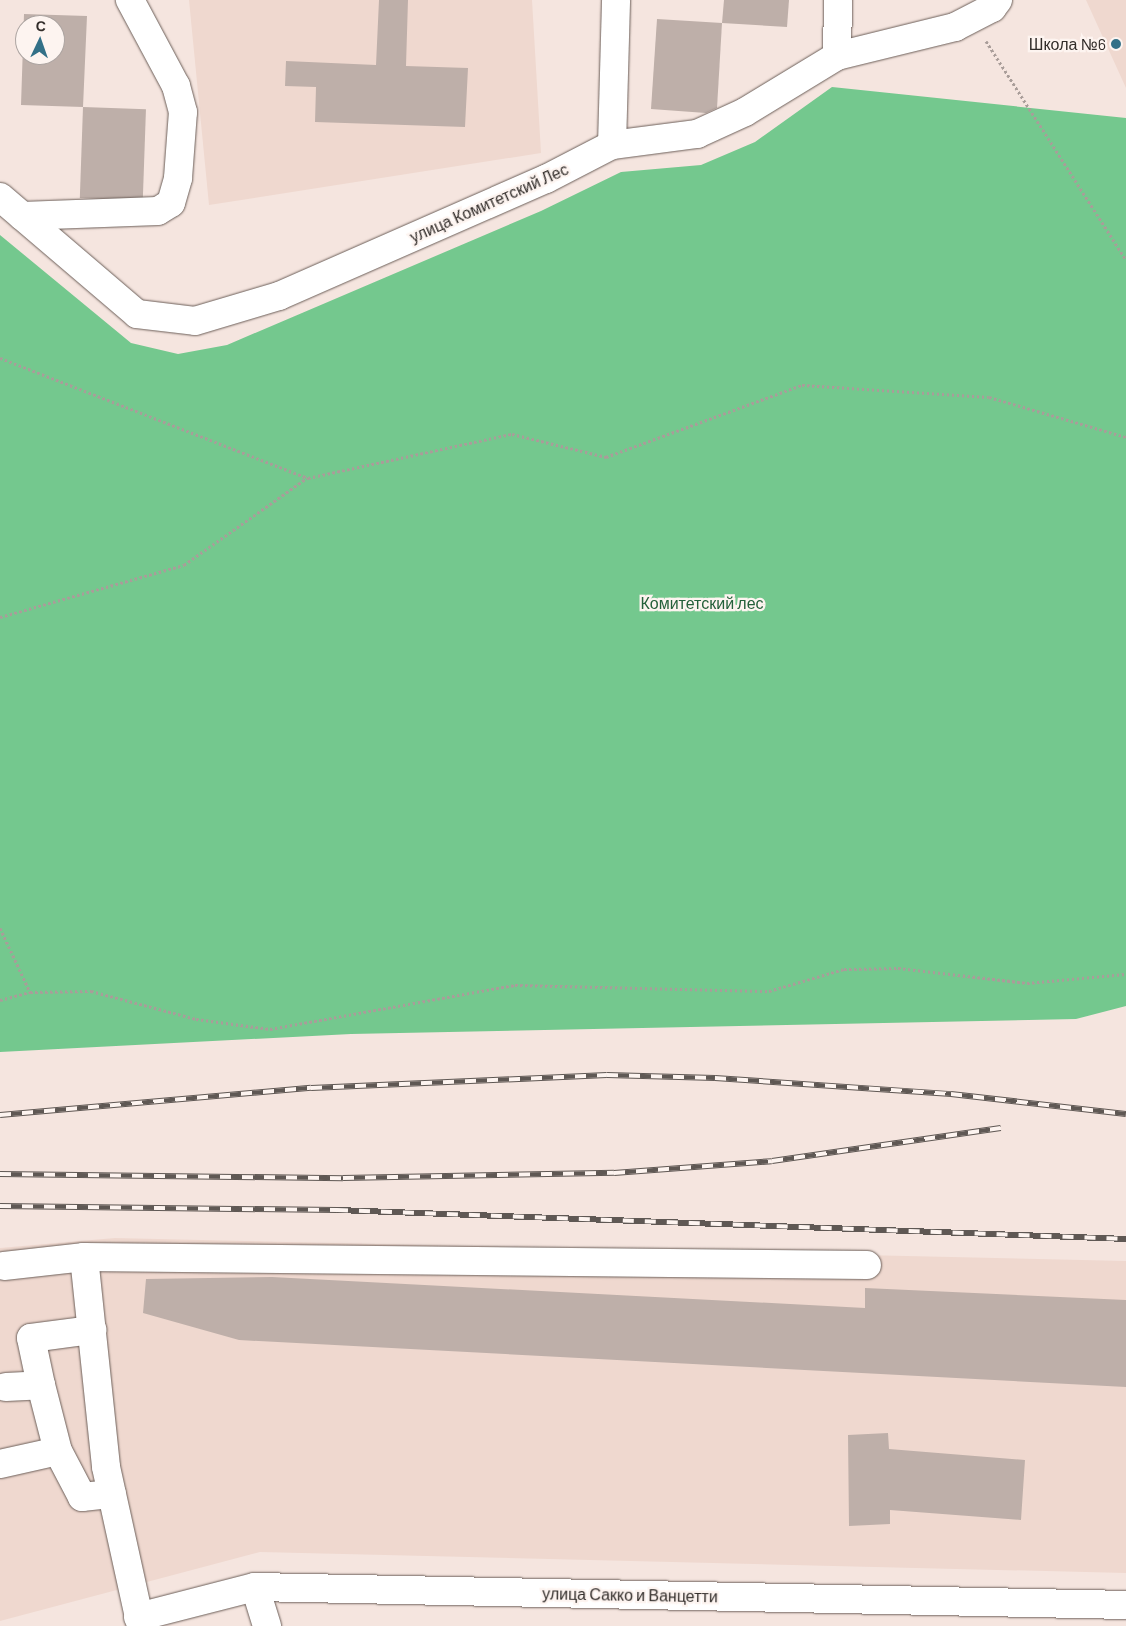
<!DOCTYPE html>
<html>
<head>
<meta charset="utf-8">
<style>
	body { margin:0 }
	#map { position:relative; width:1126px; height:1626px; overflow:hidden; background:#f5e5df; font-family:Barlow,sans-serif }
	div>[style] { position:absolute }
	.built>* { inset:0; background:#efd8cf }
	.forest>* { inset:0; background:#74c88e }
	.building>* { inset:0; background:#beafa9; transform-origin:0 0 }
	.path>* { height:3px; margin-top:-1.5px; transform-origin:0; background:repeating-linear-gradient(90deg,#a99d99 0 2.5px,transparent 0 5px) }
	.roads { filter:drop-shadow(0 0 1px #6c5f59) drop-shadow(0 0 1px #6c5f59) }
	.minor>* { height:28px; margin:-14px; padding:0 14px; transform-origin:14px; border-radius:14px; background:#fff }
	.rail>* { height:5.5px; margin-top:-2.75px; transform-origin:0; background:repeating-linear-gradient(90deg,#fdf4f0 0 11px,#5f5854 0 22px); box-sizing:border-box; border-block:1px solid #5f5854 }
	.dots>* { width:14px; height:14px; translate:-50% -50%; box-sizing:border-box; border:2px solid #fdf4f0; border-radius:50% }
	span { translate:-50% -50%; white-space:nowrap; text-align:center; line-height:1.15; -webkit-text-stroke:4.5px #fdf4f0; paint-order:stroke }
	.poi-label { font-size:16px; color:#322d2a }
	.right { translate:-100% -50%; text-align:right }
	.street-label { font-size:16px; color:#322d2a }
	.park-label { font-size:16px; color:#24603a }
	.north { position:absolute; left:15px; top:15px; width:50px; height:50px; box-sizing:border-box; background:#fdf4f0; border:1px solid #aca4a1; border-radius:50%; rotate:3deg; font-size:14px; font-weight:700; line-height:20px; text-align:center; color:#322d2a }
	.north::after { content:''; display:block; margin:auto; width:18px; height:22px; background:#337087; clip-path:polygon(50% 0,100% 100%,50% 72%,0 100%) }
</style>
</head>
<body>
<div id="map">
	<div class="built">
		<div style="clip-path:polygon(189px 0,532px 0,541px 153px,209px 205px)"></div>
		<div style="clip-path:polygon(1086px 0,1126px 0,1126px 88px)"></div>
		<div style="clip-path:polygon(115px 1238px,1126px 1261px,1126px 1573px,260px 1552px,0 1621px,0 1248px)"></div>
	</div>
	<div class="forest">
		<div style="clip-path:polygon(832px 87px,1126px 118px,1126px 1006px,1076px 1019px,351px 1034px,0 1052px,0 235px,131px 343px,178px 354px,227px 345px,541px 211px,621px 172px,701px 165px,755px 142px)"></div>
	</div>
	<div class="building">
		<div style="clip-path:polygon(379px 0,408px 0,406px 66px,468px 68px,465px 127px,315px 122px,316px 87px,285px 86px,286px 61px,376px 65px)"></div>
		<div style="clip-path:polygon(724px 0,789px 0,787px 27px,722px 23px)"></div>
		<div style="clip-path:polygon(evenodd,24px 14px,87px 16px,83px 107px,21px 105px,24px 14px,25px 25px,55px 25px,55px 55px,25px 55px,25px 25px)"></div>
		<div style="clip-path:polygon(657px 19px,722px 23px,717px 108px,706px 113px,651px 109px)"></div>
		<div style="left:83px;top:107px;width:63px;height:91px;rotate:2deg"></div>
		<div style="clip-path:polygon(272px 1277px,865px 1308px,865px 1288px,1126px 1300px,1126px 1387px,239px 1340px,143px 1313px,146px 1279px)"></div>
		<div style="clip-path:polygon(888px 1433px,889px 1449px,1025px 1460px,1021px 1520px,890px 1510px,890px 1524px,849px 1526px,848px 1435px)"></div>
	</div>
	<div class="path">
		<div style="left:986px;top:41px;width:260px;rotate:57.4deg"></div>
		<div style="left:0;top:358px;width:331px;rotate:21.3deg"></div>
		<div style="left:308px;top:478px;width:209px;rotate:-12.2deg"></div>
		<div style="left:512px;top:434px;width:97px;rotate:13.7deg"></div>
		<div style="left:606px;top:457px;width:209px;rotate:-20.2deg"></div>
		<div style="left:802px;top:385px;width:187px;rotate:3.7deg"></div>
		<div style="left:989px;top:397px;width:143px;rotate:16.3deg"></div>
		<div style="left:0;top:617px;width:191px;rotate:-15.8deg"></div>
		<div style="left:184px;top:565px;width:151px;rotate:-35.3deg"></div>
		<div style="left:0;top:928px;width:71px;rotate:64.9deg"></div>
		<div style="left:0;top:1000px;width:31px;rotate:-15deg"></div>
		<div style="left:30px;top:992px;width:61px;rotate:-0.9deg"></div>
		<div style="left:91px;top:991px;width:109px;rotate:14.9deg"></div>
		<div style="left:196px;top:1019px;width:75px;rotate:7.7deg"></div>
		<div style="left:270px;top:1029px;width:249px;rotate:-10.2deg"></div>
		<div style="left:515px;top:985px;width:254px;rotate:1.4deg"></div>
		<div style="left:769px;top:991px;width:78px;rotate:-16.3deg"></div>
		<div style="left:844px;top:969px;width:54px;rotate:-1.1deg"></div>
		<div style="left:898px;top:968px;width:130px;rotate:6.6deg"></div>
		<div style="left:1027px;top:983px;width:99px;rotate:-5.2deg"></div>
	</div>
	<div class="roads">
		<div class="minor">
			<div style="left:837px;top:56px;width:56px;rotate:-89deg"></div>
			<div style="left:612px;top:145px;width:145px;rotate:-88.4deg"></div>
			<div style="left:0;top:197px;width:180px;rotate:40.5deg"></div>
			<div style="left:137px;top:314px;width:58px;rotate:6.9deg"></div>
			<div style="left:195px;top:321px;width:88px;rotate:-16.6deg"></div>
			<div style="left:279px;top:296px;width:292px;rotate:-23.7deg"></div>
			<div style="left:546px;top:179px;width:74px;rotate:-27.3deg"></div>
			<div style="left:612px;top:145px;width:86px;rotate:-7.4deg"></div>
			<div style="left:697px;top:134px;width:53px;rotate:-24.6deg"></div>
			<div style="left:745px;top:112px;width:108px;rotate:-31.3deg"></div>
			<div style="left:837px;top:56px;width:122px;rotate:-13.8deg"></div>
			<div style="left:955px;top:27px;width:42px;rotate:-27.2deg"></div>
			<div style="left:992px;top:8px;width:10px;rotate:-53deg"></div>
			<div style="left:22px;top:216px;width:136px;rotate:-2.1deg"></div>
			<div style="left:158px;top:211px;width:15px;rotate:-32deg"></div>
			<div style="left:171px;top:203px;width:26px;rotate:-74deg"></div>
			<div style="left:178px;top:178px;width:66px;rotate:-85.7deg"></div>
			<div style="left:183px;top:112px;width:27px;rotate:-105deg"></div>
			<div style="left:176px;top:86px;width:98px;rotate:-118.1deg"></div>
			<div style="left:84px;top:1257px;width:783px;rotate:0.59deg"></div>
			<div style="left:4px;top:1266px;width:81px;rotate:-6.4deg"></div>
			<div style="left:84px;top:1257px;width:211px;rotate:84deg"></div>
			<div style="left:106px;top:1467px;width:163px;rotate:77.6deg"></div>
			<div style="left:41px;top:1385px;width:48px;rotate:-102deg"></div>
			<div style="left:31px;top:1338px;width:62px;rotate:-7.5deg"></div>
			<div style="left:6px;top:1387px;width:35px;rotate:-3deg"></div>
			<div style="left:41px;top:1385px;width:68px;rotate:75.6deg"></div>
			<div style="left:0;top:1464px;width:59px;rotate:-12.6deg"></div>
			<div style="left:58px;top:1451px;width:52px;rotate:62.4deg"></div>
			<div style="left:82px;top:1497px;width:30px;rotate:-6deg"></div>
			<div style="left:255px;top:1587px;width:41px;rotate:72.9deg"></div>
			<div style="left:138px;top:1617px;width:121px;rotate:-14.4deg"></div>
			<div style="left:255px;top:1587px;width:871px;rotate:1.18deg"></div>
		</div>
	</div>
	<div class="rail">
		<div style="left:0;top:1115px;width:312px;rotate:-5deg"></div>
		<div style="left:311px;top:1088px;width:296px;rotate:-2.5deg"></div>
		<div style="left:607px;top:1075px;width:108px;rotate:1.6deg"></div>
		<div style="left:715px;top:1078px;width:237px;rotate:3.9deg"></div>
		<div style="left:951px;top:1094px;width:176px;rotate:6.5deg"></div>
		<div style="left:0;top:1174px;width:343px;rotate:0.7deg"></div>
		<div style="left:343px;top:1178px;width:271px;rotate:-1.1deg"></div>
		<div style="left:614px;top:1173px;width:158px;rotate:-4.3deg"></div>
		<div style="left:772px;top:1161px;width:231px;rotate:-8.2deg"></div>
		<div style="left:0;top:1206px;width:337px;rotate:0.7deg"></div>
		<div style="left:337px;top:1210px;width:790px;rotate:2.1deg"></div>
	</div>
	<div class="dots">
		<div style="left:1116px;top:44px;background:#337087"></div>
	</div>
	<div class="poi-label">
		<span class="right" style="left:1106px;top:44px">Школа №6</span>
	</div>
	<div class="street-label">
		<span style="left:489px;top:203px;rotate:-24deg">улица Комитетский Лес</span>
		<span style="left:630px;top:1595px;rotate:1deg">улица Сакко и Ванцетти</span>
	</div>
	<div class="park-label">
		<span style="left:702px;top:603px">Комитетский лес</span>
	</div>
	<div class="north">С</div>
</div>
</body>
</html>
